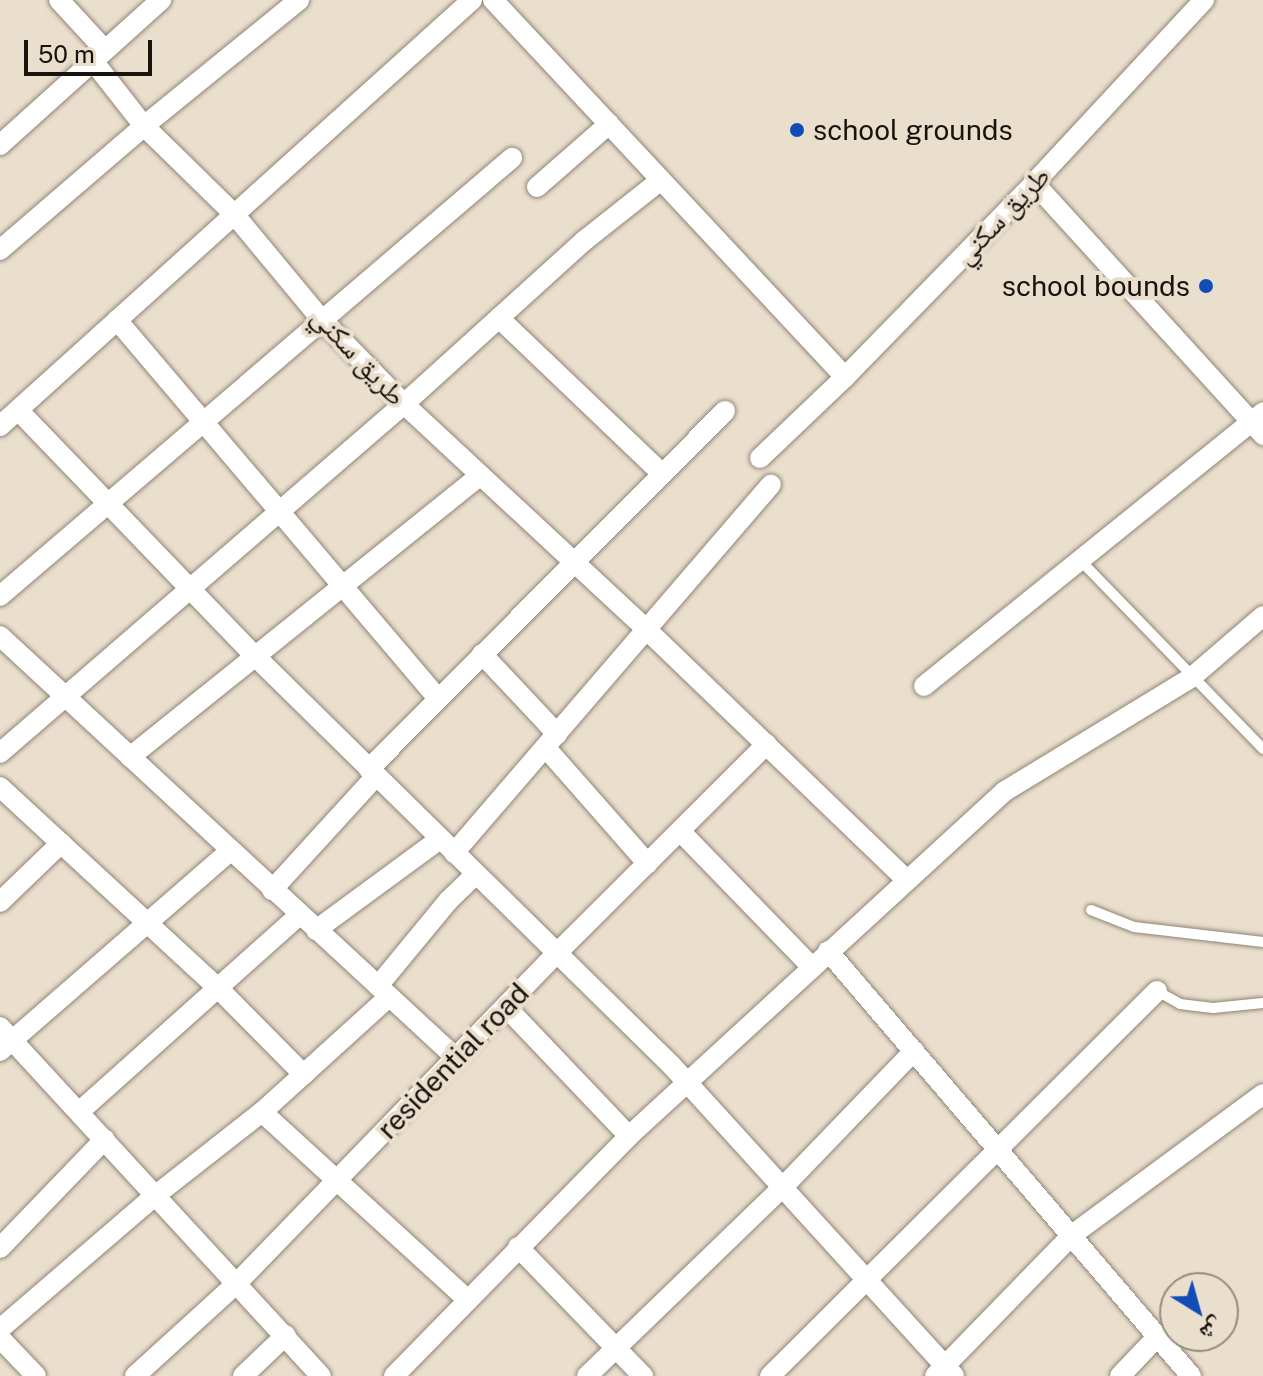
<!DOCTYPE html>
<html>
<head>
<meta charset="utf-8">
<style>
	body { margin:0 }
	#map { position:relative; width:1263px; height:1376px; overflow:hidden; background:#eadecd; font-family:"Public Sans","Noto Naskh Arabic",sans-serif }
	div>[style] { position:absolute }
	.roads { filter:drop-shadow(0 0 2px #908576) drop-shadow(0 0 2px #908576) }
	.lane>* { height:10px; margin:-5px; padding:0 5px; transform-origin:5px; border-radius:5px; background:#fff }
	.street>* { height:20px; margin:-10px; padding:0 10px; transform-origin:10px; border-radius:10px; background:#fff }
	.dots>* { width:22px; height:22px; translate:-50% -50%; box-sizing:border-box; border:4px solid #eadecd; border-radius:50% }
	span { translate:-50% -50%; white-space:nowrap; text-align:center; line-height:1.15; -webkit-text-stroke:8px #eadecd; paint-order:stroke }
	.poi-label { font-size:28px; color:#17130d }
	.left { translate:0 -50%; text-align:left }
	.right { translate:-100% -50%; text-align:right }
	.street-label { font-size:28px; color:#17130d }
	.north { position:absolute; left:1159px; top:1272px; width:80px; height:80px; box-sizing:border-box; background:#eadecd; border:2px solid #968d80; border-radius:50%; rotate:143deg; font-size:22px; font-weight:700; line-height:32px; text-align:center; color:#17130d }
	.north::after { content:''; display:block; margin:auto; width:28px; height:36px; background:#124cb7; clip-path:polygon(50% 0,100% 100%,50% 72%,0 100%) }
	.scale { position:absolute; left:24px; top:40px; width:128px; height:36px; box-sizing:border-box; border:4px solid #17130d; border-top:0; padding-left:10px; font-size:24px; line-height:28px; white-space:nowrap; color:#17130d; -webkit-text-stroke:6px #eadecd; paint-order:stroke }
</style>
</head>
<body>
<div id="map">
	<div class="roads">
		<div class="lane">
			<div style="left:1081px;top:561px;width:262px;rotate:45.9deg"></div>
			<div style="left:1091px;top:910px;width:46px;rotate:21.6deg"></div>
			<div style="left:1134px;top:927px;width:130px;rotate:6.6deg"></div>
			<div style="left:1157px;top:991px;width:26px;rotate:29deg"></div>
			<div style="left:1180px;top:1004px;width:33px;rotate:7deg"></div>
			<div style="left:1213px;top:1008px;width:50px;rotate:-5.7deg"></div>
		</div>
		<div class="street">
			<div style="left:59px;top:0;width:68px;rotate:47.4deg"></div>
			<div style="left:493px;top:0;width:516px;rotate:46.96deg"></div>
			<div style="left:93px;top:61px;width:83px;rotate:51.9deg"></div>
			<div style="left:144px;top:126px;width:126px;rotate:44.4deg"></div>
			<div style="left:234px;top:214px;width:136px;rotate:50.4deg"></div>
			<div style="left:321px;top:319px;width:119px;rotate:45.7deg"></div>
			<div style="left:404px;top:404px;width:332px;rotate:42.9deg"></div>
			<div style="left:647px;top:630px;width:358px;rotate:43.9deg"></div>
			<div style="left:0;top:145px;width:217px;rotate:-42deg"></div>
			<div style="left:1034px;top:183px;width:341px;rotate:47.7deg"></div>
			<div style="left:537px;top:187px;width:96px;rotate:-41.2deg"></div>
			<div style="left:0;top:250px;width:190px;rotate:-40.7deg"></div>
			<div style="left:144px;top:126px;width:200px;rotate:-39.1deg"></div>
			<div style="left:499px;top:318px;width:223px;rotate:43.7deg"></div>
			<div style="left:117px;top:320px;width:496px;rotate:49.7deg"></div>
			<div style="left:18px;top:410px;width:343px;rotate:46.1deg"></div>
			<div style="left:256px;top:657px;width:583px;rotate:44.51deg"></div>
			<div style="left:672px;top:1066px;width:419px;rotate:47.7deg"></div>
			<div style="left:0;top:426px;width:636px;rotate:-42.07deg"></div>
			<div style="left:760px;top:458px;width:117px;rotate:-43.6deg"></div>
			<div style="left:845px;top:377px;width:271px;rotate:-45.7deg"></div>
			<div style="left:1034px;top:183px;width:250px;rotate:-47.1deg"></div>
			<div style="left:0;top:596px;width:674px;rotate:-40.55deg"></div>
			<div style="left:0;top:636px;width:621px;rotate:42.78deg"></div>
			<div style="left:482px;top:654px;width:110px;rotate:46.8deg"></div>
			<div style="left:924px;top:686px;width:436px;rotate:-38.9deg"></div>
			<div style="left:546px;top:748px;width:154px;rotate:48.7deg"></div>
			<div style="left:0;top:753px;width:534px;rotate:-40.82deg"></div>
			<div style="left:404px;top:404px;width:243px;rotate:-42.2deg"></div>
			<div style="left:584px;top:241px;width:98px;rotate:-38.4deg"></div>
			<div style="left:130px;top:757px;width:448px;rotate:-38.8deg"></div>
			<div style="left:369px;top:769px;width:505px;rotate:-45.16deg"></div>
			<div style="left:0;top:787px;width:297px;rotate:42.7deg"></div>
			<div style="left:218px;top:988px;width:122px;rotate:45.3deg"></div>
			<div style="left:680px;top:831px;width:190px;rotate:45.9deg"></div>
			<div style="left:454px;top:853px;width:486px;rotate:-49.3deg"></div>
			<div style="left:272px;top:890px;width:154px;rotate:-47.6deg"></div>
			<div style="left:0;top:902px;width:85px;rotate:-44deg"></div>
			<div style="left:316px;top:930px;width:154px;rotate:-36.3deg"></div>
			<div style="left:828px;top:951px;width:559px;rotate:49.5deg"></div>
			<div style="left:378px;top:986px;width:110px;rotate:-50.5deg"></div>
			<div style="left:448px;top:901px;width:39px;rotate:-44deg"></div>
			<div style="left:506px;top:1007px;width:178px;rotate:46.4deg"></div>
			<div style="left:0;top:1027px;width:474px;rotate:47.4deg"></div>
			<div style="left:0;top:1051px;width:305px;rotate:-41deg"></div>
			<div style="left:79px;top:1112px;width:295px;rotate:-41.8deg"></div>
			<div style="left:262px;top:1112px;width:279px;rotate:42.4deg"></div>
			<div style="left:518px;top:1247px;width:180px;rotate:45.9deg"></div>
			<div style="left:0;top:1248px;width:151px;rotate:-46.1deg"></div>
			<div style="left:0;top:1329px;width:206px;rotate:-40.7deg"></div>
			<div style="left:156px;top:1195px;width:135px;rotate:-38.1deg"></div>
			<div style="left:262px;top:1112px;width:171px;rotate:-42.2deg"></div>
			<div style="left:0;top:1338px;width:52px;rotate:46.5deg"></div>
			<div style="left:135px;top:1376px;width:139px;rotate:-42.4deg"></div>
			<div style="left:238px;top:1282px;width:458px;rotate:-45.9deg"></div>
			<div style="left:557px;top:953px;width:296px;rotate:-44.9deg"></div>
			<div style="left:243px;top:1376px;width:59px;rotate:-43.6deg"></div>
			<div style="left:394px;top:1376px;width:336px;rotate:-45.6deg"></div>
			<div style="left:629px;top:1136px;width:510px;rotate:-42.54deg"></div>
			<div style="left:1005px;top:791px;width:218px;rotate:-31.3deg"></div>
			<div style="left:1191px;top:678px;width:95px;rotate:-40.7deg"></div>
			<div style="left:587px;top:1376px;width:272px;rotate:-44deg"></div>
			<div style="left:783px;top:1187px;width:189px;rotate:-46.1deg"></div>
			<div style="left:770px;top:1376px;width:546px;rotate:-44.85deg"></div>
			<div style="left:935px;top:1376px;width:197px;rotate:-45.8deg"></div>
			<div style="left:1072px;top:1235px;width:237px;rotate:-36.4deg"></div>
			<div style="left:1120px;top:1376px;width:55px;rotate:-46.5deg"></div>
		</div>
	</div>
	<div class="dots">
		<div style="left:797px;top:130px;background:#124cb7"></div>
		<div style="left:1206px;top:286px;background:#124cb7"></div>
	</div>
	<div class="poi-label">
		<span class="left" style="left:813px;top:130px">school grounds</span>
		<span class="right" style="left:1190px;top:286px">school bounds</span>
	</div>
	<div class="street-label">
		<span style="left:1002px;top:215px;rotate:-46deg">طريق سكني</span>
		<span style="left:359px;top:356px;rotate:47deg">طريق سكني</span>
		<span style="left:453px;top:1061px;rotate:-46deg">residential road</span>
	</div>
	<div class="north">ش</div>
	<div class="scale">50 m</div>
</div>
</body>
</html>
